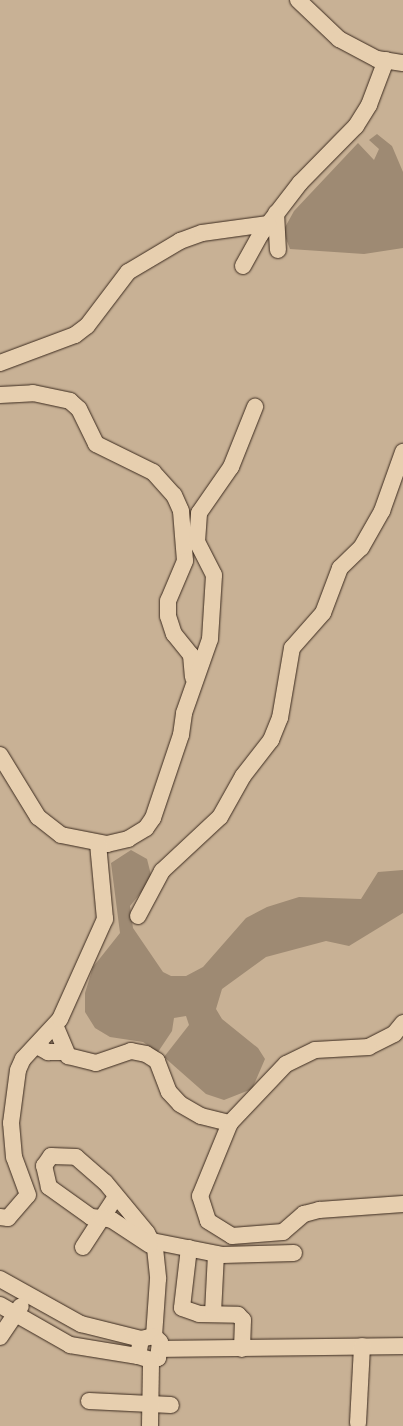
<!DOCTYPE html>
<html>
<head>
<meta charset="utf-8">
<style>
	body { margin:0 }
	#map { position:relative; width:403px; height:1426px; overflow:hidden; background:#e7cfaf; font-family:Caveat,sans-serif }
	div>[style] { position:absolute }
	.green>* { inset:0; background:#c8b195; transform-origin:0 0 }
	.water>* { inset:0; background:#9e8a73 }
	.roads { filter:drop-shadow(0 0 1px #3b2a1e) drop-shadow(0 0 1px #3b2a1e) }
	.minor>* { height:16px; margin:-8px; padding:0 8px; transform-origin:8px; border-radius:8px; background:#e7cfaf }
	span { translate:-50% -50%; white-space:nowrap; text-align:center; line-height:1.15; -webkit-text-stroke:5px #e7cfaf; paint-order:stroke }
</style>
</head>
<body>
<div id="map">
	<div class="green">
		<div style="left:0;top:0;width:403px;height:1426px"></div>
	</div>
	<div class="water">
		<div style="clip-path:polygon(377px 134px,392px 146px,403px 172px,403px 248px,364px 254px,290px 249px,283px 231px,294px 211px,358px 143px,374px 160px,379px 149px,369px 140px)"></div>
		<div style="clip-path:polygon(131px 850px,147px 859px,152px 879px,130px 906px,133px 928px,163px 972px,171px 976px,186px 976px,203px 967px,246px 918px,267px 907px,299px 897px,361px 899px,378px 872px,403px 870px,403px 913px,349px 946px,326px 941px,266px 957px,222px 989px,216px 1009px,222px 1019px,258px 1048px,265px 1059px,252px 1089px,224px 1100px,206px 1094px,164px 1057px,189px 1025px,186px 1016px,174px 1018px,172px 1031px,158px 1052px,143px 1042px,110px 1037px,95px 1028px,85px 1012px,85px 993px,93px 967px,120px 933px,111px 863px)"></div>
	</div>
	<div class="roads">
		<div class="minor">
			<div style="left:298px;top:0;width:57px;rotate:43.6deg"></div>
			<div style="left:339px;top:39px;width:43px;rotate:27.8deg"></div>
			<div style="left:377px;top:59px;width:26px;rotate:9deg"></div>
			<div style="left:276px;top:213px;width:37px;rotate:87deg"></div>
			<div style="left:243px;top:266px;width:35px;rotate:-61deg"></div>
			<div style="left:260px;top:235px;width:66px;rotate:-52.4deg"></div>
			<div style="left:300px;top:183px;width:80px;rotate:-45.5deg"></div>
			<div style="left:356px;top:126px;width:25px;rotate:-58deg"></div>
			<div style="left:369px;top:105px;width:48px;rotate:-69.3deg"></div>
			<div style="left:0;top:363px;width:80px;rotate:-20.5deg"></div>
			<div style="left:75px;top:335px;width:15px;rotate:-37deg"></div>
			<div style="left:87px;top:326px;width:68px;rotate:-52.8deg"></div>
			<div style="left:128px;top:272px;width:61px;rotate:-30.8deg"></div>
			<div style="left:180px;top:241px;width:23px;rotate:-20deg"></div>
			<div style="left:202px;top:233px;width:67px;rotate:-7.8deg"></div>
			<div style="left:0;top:395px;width:33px;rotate:-3deg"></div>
			<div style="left:33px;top:393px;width:38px;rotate:12deg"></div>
			<div style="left:70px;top:401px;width:12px;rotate:42deg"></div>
			<div style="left:79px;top:409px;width:39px;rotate:64deg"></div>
			<div style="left:96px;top:444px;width:64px;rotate:26.2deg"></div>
			<div style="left:153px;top:472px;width:31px;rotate:48deg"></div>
			<div style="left:174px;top:495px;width:17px;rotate:66deg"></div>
			<div style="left:181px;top:511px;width:50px;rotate:85.4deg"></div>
			<div style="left:185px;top:561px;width:43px;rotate:113deg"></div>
			<div style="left:168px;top:601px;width:15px;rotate:90deg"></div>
			<div style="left:168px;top:616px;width:19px;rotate:72deg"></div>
			<div style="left:174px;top:634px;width:27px;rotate:51deg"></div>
			<div style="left:191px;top:655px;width:22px;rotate:85deg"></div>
			<div style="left:0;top:755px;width:73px;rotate:58.5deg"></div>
			<div style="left:38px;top:817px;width:29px;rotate:38deg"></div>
			<div style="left:61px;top:835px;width:47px;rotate:11.1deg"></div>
			<div style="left:107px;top:844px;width:22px;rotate:-13deg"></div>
			<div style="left:128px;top:839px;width:21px;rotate:-31deg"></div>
			<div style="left:146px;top:828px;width:12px;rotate:-55deg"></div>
			<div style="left:153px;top:818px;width:88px;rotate:-71.4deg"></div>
			<div style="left:181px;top:735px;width:22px;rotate:-82deg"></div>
			<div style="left:184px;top:713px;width:78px;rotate:-70.6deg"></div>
			<div style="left:210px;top:639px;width:64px;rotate:-86.4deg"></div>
			<div style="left:214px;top:575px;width:37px;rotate:-117deg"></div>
			<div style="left:197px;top:542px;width:29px;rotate:-86deg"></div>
			<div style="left:199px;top:513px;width:56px;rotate:-55.2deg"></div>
			<div style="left:231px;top:467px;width:65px;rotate:-68.2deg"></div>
			<div style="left:138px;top:916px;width:51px;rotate:-61.9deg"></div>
			<div style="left:162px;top:871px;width:79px;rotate:-43deg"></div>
			<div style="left:220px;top:817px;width:47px;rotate:-60.7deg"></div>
			<div style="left:243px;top:776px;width:46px;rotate:-52.1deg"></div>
			<div style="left:271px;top:740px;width:24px;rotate:-68deg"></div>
			<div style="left:280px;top:718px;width:71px;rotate:-80.3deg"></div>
			<div style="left:292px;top:648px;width:47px;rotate:-48.5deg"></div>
			<div style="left:323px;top:613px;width:48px;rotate:-69.3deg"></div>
			<div style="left:340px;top:568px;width:29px;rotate:-44deg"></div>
			<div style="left:361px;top:548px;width:43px;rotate:-60.4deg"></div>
			<div style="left:382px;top:511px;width:63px;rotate:-70.4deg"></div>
			<div style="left:403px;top:1023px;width:14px;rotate:129deg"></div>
			<div style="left:394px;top:1034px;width:28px;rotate:153deg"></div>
			<div style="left:369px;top:1047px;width:54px;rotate:176.8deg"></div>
			<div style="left:315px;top:1050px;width:32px;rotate:154deg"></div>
			<div style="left:286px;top:1064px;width:81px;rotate:133.5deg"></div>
			<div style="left:230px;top:1123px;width:79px;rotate:112.3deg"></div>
			<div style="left:200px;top:1196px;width:26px;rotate:72deg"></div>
			<div style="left:208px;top:1221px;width:28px;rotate:32deg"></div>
			<div style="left:232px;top:1236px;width:51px;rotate:-4.5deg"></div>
			<div style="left:283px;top:1232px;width:28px;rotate:-41deg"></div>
			<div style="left:304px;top:1214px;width:16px;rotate:-15deg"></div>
			<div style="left:319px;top:1210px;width:84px;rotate:-4.1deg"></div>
			<div style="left:55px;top:1025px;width:34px;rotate:67deg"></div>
			<div style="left:68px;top:1056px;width:29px;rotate:14deg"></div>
			<div style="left:96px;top:1063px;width:37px;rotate:-19deg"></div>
			<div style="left:131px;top:1051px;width:15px;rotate:11deg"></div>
			<div style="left:146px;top:1054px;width:13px;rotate:32deg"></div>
			<div style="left:157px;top:1061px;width:33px;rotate:69deg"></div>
			<div style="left:169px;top:1092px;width:16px;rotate:47deg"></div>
			<div style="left:180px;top:1104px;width:24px;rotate:30deg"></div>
			<div style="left:201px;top:1116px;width:30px;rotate:14deg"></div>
			<div style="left:37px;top:1046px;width:13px;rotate:29deg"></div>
			<div style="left:48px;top:1052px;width:17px"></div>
			<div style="left:115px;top:1198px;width:24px;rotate:123deg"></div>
			<div style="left:102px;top:1218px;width:11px;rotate:-175deg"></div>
			<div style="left:91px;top:1217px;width:52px;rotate:-144.5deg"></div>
			<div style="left:49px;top:1187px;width:22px;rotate:-103deg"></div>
			<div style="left:44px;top:1166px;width:12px;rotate:-55deg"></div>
			<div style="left:51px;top:1156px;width:25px;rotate:2deg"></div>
			<div style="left:76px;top:1157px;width:38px;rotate:41deg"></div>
			<div style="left:105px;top:1182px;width:66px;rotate:50.5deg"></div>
			<div style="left:147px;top:1233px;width:17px;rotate:62deg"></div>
			<div style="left:155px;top:1248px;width:31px;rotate:84deg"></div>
			<div style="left:158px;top:1279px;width:57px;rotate:94deg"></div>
			<div style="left:0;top:1217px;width:8px;rotate:7deg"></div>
			<div style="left:8px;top:1218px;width:30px;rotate:-49deg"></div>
			<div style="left:28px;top:1195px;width:40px;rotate:-110.2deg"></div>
			<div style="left:14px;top:1157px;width:34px;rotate:-95deg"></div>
			<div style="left:11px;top:1123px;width:53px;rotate:-82.5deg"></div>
			<div style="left:18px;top:1070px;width:12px;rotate:-66deg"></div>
			<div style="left:23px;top:1059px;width:54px;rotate:-47.2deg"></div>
			<div style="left:60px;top:1019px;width:110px;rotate:-65.8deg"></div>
			<div style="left:105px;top:919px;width:76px;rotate:-95.3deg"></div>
			<div style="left:152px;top:1241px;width:71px;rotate:11.3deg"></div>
			<div style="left:222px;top:1255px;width:72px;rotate:-1.6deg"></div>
			<div style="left:83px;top:1247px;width:35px;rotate:-57deg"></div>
			<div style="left:102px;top:1218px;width:10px;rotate:11deg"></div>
			<div style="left:112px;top:1220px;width:45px;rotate:33.3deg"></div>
			<div style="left:189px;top:1248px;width:60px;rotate:96.7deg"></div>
			<div style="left:182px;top:1308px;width:18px;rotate:19deg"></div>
			<div style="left:199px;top:1314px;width:39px;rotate:1deg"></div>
			<div style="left:238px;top:1315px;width:7px;rotate:45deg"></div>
			<div style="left:243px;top:1320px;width:29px;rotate:92deg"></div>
			<div style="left:0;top:1279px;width:93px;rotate:29.1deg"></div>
			<div style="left:81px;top:1324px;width:62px;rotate:14deg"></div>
			<div style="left:141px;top:1339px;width:13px;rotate:-13deg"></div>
			<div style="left:154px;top:1336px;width:8px;rotate:45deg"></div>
			<div style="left:160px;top:1342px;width:16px;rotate:97deg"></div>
			<div style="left:158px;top:1358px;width:7px;rotate:164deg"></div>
			<div style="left:151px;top:1360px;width:14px;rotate:-163deg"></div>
			<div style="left:138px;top:1356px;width:17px;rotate:-80deg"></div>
			<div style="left:0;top:1305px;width:81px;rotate:29.7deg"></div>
			<div style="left:70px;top:1345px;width:69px;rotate:9.2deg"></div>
			<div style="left:213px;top:1313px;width:59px;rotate:-87.1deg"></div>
			<div style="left:0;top:1337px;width:37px;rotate:-56deg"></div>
			<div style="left:161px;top:1349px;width:242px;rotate:-0.7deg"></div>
			<div style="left:89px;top:1401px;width:82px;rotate:2.8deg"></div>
			<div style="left:358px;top:1423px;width:77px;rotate:-87deg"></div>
			<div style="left:150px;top:1426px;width:66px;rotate:-89.1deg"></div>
		</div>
	</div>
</div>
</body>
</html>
